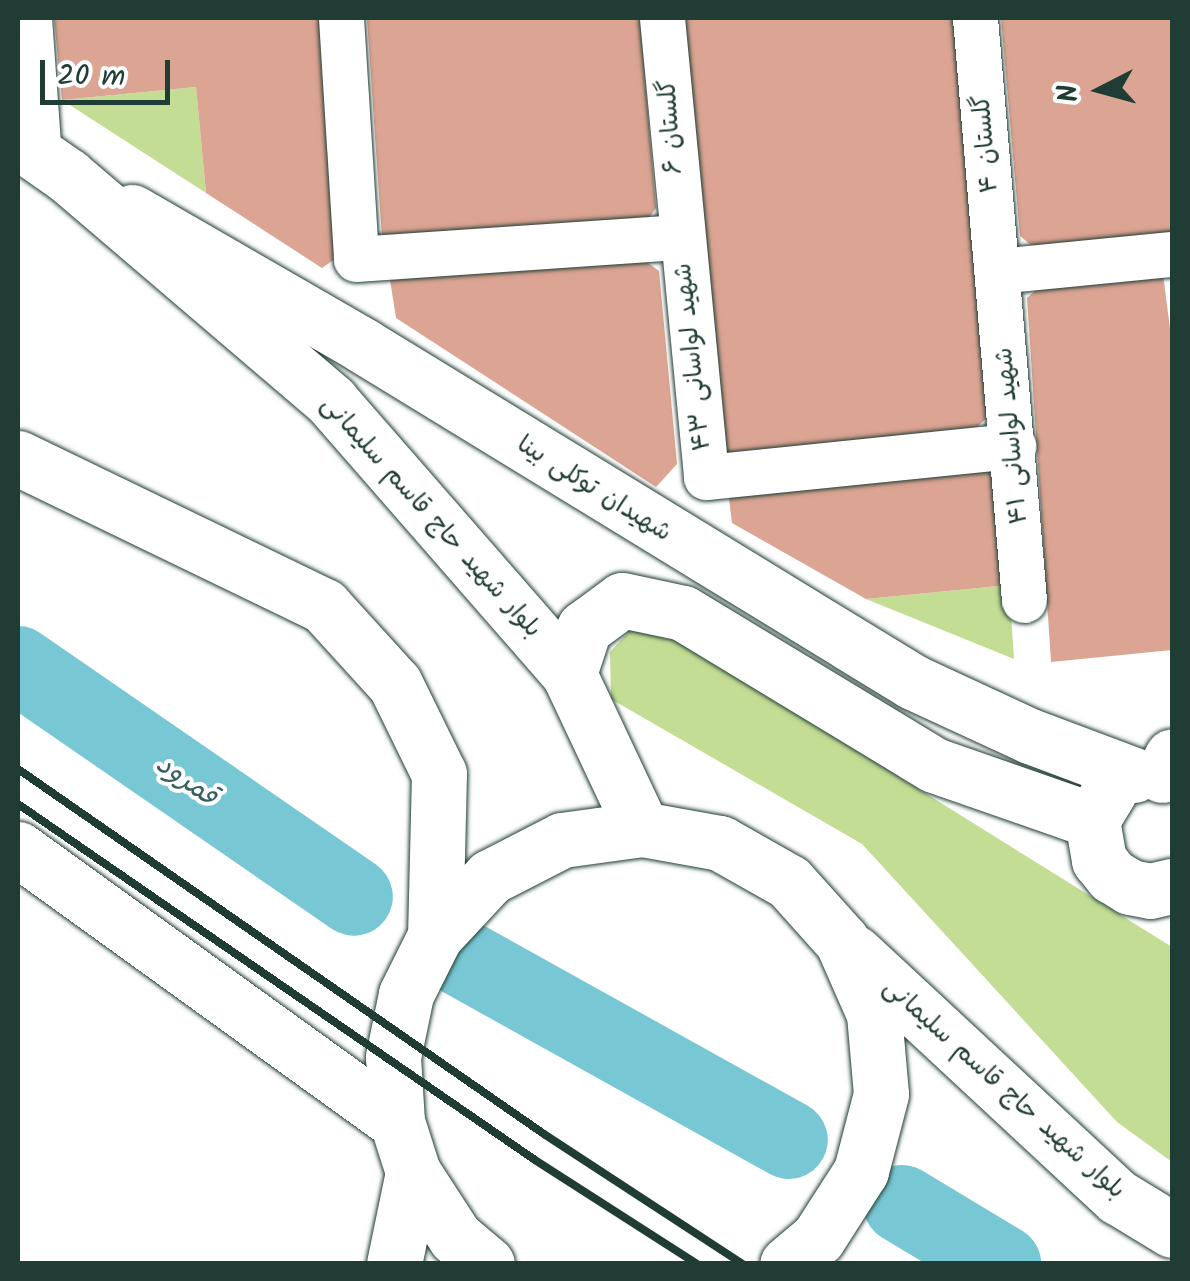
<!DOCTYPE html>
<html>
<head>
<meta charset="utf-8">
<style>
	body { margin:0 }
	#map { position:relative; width:1190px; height:1281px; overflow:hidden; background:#fff; font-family:Kalam,"Playpen Sans Arabic",sans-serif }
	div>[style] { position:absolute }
	.green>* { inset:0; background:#c4dd94 }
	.river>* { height:78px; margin:-39px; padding:0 39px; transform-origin:39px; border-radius:39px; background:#78c7d5 }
	.building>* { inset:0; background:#dba493 }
	.roads { filter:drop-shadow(0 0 2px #1f3d34) drop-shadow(0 0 2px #1f3d34) }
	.minor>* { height:45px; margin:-22.5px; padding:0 22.5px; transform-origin:22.5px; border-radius:22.5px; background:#fff }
	.tertiary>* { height:55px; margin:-27.5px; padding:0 27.5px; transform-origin:27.5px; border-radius:27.5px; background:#fff }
	.secondary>* { height:55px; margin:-27.5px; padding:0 27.5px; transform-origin:27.5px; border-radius:27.5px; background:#fff }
	.primary>* { height:55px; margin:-27.5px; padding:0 27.5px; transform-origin:27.5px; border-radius:27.5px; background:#fff }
	.rail>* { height:8px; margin:-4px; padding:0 4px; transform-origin:4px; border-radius:4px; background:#1f3d34 }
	span { translate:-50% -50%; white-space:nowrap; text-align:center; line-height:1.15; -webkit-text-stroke:8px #fff; paint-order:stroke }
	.street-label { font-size:25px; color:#1f3d34 }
	.water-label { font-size:28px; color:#35605c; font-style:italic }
	.frame { position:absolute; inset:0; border:20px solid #1f3d34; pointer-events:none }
	.north { position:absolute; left:1050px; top:40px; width:100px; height:100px; -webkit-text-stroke:8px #fff; paint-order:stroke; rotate:264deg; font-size:28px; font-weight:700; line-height:40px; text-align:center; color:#1f3d34 }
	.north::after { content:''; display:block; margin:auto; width:35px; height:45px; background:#1f3d34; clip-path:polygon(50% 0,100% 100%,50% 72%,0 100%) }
	.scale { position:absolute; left:40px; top:60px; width:130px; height:45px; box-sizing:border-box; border:5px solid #1f3d34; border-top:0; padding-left:12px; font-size:30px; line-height:35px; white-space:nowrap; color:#1f3d34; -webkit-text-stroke:8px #fff; paint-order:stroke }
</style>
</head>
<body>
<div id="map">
	<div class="green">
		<div style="clip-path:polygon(196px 87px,206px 193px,62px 100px)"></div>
		<div style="clip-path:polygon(1009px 585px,1014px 659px,866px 599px)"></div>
		<div style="clip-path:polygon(635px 625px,675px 637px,1172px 947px,1172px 1162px,1117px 1122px,862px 844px,611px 699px,610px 652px)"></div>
	</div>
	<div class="river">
		<div style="left:18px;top:665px;width:408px;rotate:34.6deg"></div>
		<div style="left:462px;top:958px;width:374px;rotate:29.1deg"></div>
		<div style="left:902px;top:1204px;width:117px;rotate:31deg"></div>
	</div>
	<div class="building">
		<div style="clip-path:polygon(54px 18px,328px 18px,345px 252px,322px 268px,206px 193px,196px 87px,62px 100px)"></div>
		<div style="clip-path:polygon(367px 18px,640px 18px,656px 208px,646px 222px,382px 238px)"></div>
		<div style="clip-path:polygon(685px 18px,954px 18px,989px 416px,977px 427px,723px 454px)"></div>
		<div style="clip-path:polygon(1001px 18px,1172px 18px,1172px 237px,1037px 250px,1020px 236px)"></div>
		<div style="clip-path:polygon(644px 260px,659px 271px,677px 464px,656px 487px,396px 318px,390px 280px)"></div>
		<div style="clip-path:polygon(1163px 274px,1172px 344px,1172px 650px,1051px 662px,1027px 298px,1037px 289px)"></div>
		<div style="clip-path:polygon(987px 468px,1000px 482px,1009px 585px,866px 599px,732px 523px,728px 491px)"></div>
	</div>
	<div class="roads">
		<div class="minor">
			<div style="left:29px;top:18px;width:138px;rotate:85.9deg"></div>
			<div style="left:341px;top:18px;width:241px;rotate:86.4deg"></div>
			<div style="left:356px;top:259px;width:325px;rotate:-3.9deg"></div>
			<div style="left:662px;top:18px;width:461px;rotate:84.5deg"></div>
			<div style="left:706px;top:477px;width:309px;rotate:-5.8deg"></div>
			<div style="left:975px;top:18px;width:584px;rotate:85.19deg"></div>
			<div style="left:998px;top:271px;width:175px;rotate:-5.6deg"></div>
		</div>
		<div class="tertiary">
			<div style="left:1162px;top:775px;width:21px;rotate:-62deg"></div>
		</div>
		<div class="secondary">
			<div style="left:132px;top:212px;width:266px;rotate:30deg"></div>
			<div style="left:362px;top:345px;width:646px;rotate:31.45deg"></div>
			<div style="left:913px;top:682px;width:129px;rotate:24.8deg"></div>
			<div style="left:1030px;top:736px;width:111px;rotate:20.6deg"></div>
			<div style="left:569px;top:674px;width:48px;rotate:-71.9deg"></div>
			<div style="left:584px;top:628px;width:47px;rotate:-36.4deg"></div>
			<div style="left:622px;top:600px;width:62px;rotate:12deg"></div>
			<div style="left:683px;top:613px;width:293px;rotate:31.2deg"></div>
			<div style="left:934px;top:765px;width:167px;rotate:19.2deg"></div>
			<div style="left:1110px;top:790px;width:35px;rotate:121deg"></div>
			<div style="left:1092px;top:820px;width:41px;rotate:80.1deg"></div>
			<div style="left:1099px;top:860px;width:21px;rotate:51deg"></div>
			<div style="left:1112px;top:876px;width:21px;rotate:31deg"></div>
			<div style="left:1130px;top:887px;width:20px;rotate:11deg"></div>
			<div style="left:1150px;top:891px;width:23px;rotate:-13deg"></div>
			<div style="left:394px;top:1264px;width:94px;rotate:-78.3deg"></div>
		</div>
		<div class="primary">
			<div style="left:18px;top:141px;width:61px;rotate:35deg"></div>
			<div style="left:68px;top:176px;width:346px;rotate:40.5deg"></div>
			<div style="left:331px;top:401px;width:362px;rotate:48.9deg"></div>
			<div style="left:569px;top:674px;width:171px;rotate:64.8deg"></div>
			<div style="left:18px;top:458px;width:340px;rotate:25.8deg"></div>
			<div style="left:324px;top:606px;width:105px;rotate:47.7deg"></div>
			<div style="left:395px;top:684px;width:100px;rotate:63.9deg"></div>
			<div style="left:439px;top:774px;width:162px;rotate:91.4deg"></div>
			<div style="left:18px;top:849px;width:467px;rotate:35.8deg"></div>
			<div style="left:855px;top:953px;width:359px;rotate:42.9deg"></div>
			<div style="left:1118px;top:1197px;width:63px;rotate:31.4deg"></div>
			<div style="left:487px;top:1264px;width:42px;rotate:-139.8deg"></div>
			<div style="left:455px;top:1237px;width:77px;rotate:-122.9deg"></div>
			<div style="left:413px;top:1172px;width:52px;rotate:-107.7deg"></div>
			<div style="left:397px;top:1122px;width:65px;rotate:-93.5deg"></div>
			<div style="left:393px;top:1057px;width:64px;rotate:-78.3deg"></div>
			<div style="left:406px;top:994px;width:65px;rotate:-63.4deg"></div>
			<div style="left:435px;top:936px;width:81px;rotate:-47deg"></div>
			<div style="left:490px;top:877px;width:81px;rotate:-27.2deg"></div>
			<div style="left:562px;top:840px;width:81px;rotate:-7.8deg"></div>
			<div style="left:642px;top:829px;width:79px;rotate:10.2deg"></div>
			<div style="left:720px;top:843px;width:79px;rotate:29.5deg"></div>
			<div style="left:789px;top:882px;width:79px;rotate:48.1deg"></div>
			<div style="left:842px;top:941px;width:80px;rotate:66.3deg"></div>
			<div style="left:874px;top:1014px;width:80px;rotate:85deg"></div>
			<div style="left:881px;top:1094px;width:80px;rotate:104.6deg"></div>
			<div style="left:861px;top:1171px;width:80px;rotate:122.7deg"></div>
			<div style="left:818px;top:1238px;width:40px;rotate:140deg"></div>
		</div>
	</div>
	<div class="rail">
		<div style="left:18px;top:769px;width:640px;rotate:34.76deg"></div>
		<div style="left:544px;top:1134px;width:238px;rotate:33.2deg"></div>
		<div style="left:18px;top:804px;width:628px;rotate:34.55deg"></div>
		<div style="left:535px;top:1160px;width:193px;rotate:32.7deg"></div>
	</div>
	<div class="street-label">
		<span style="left:671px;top:127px;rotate:-94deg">گلستان ۶</span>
		<span style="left:986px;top:144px;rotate:-95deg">گلستان ۴</span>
		<span style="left:693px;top:357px;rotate:-96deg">شهید لواسانی ۴۳</span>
		<span style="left:1012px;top:436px;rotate:-95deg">شهید لواسانی ۴۱</span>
		<span style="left:594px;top:489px;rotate:32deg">شهیدان توکلی بینا</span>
		<span style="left:431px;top:517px;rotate:48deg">بلوار شهید حاج قاسم سلیمانی</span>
		<span style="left:1004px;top:1089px;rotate:42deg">بلوار شهید حاج قاسم سلیمانی</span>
	</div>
	<div class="water-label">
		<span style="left:186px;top:781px;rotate:35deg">قمرود</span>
	</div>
	<div class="frame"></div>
	<div class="north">N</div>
	<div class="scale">20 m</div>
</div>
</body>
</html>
